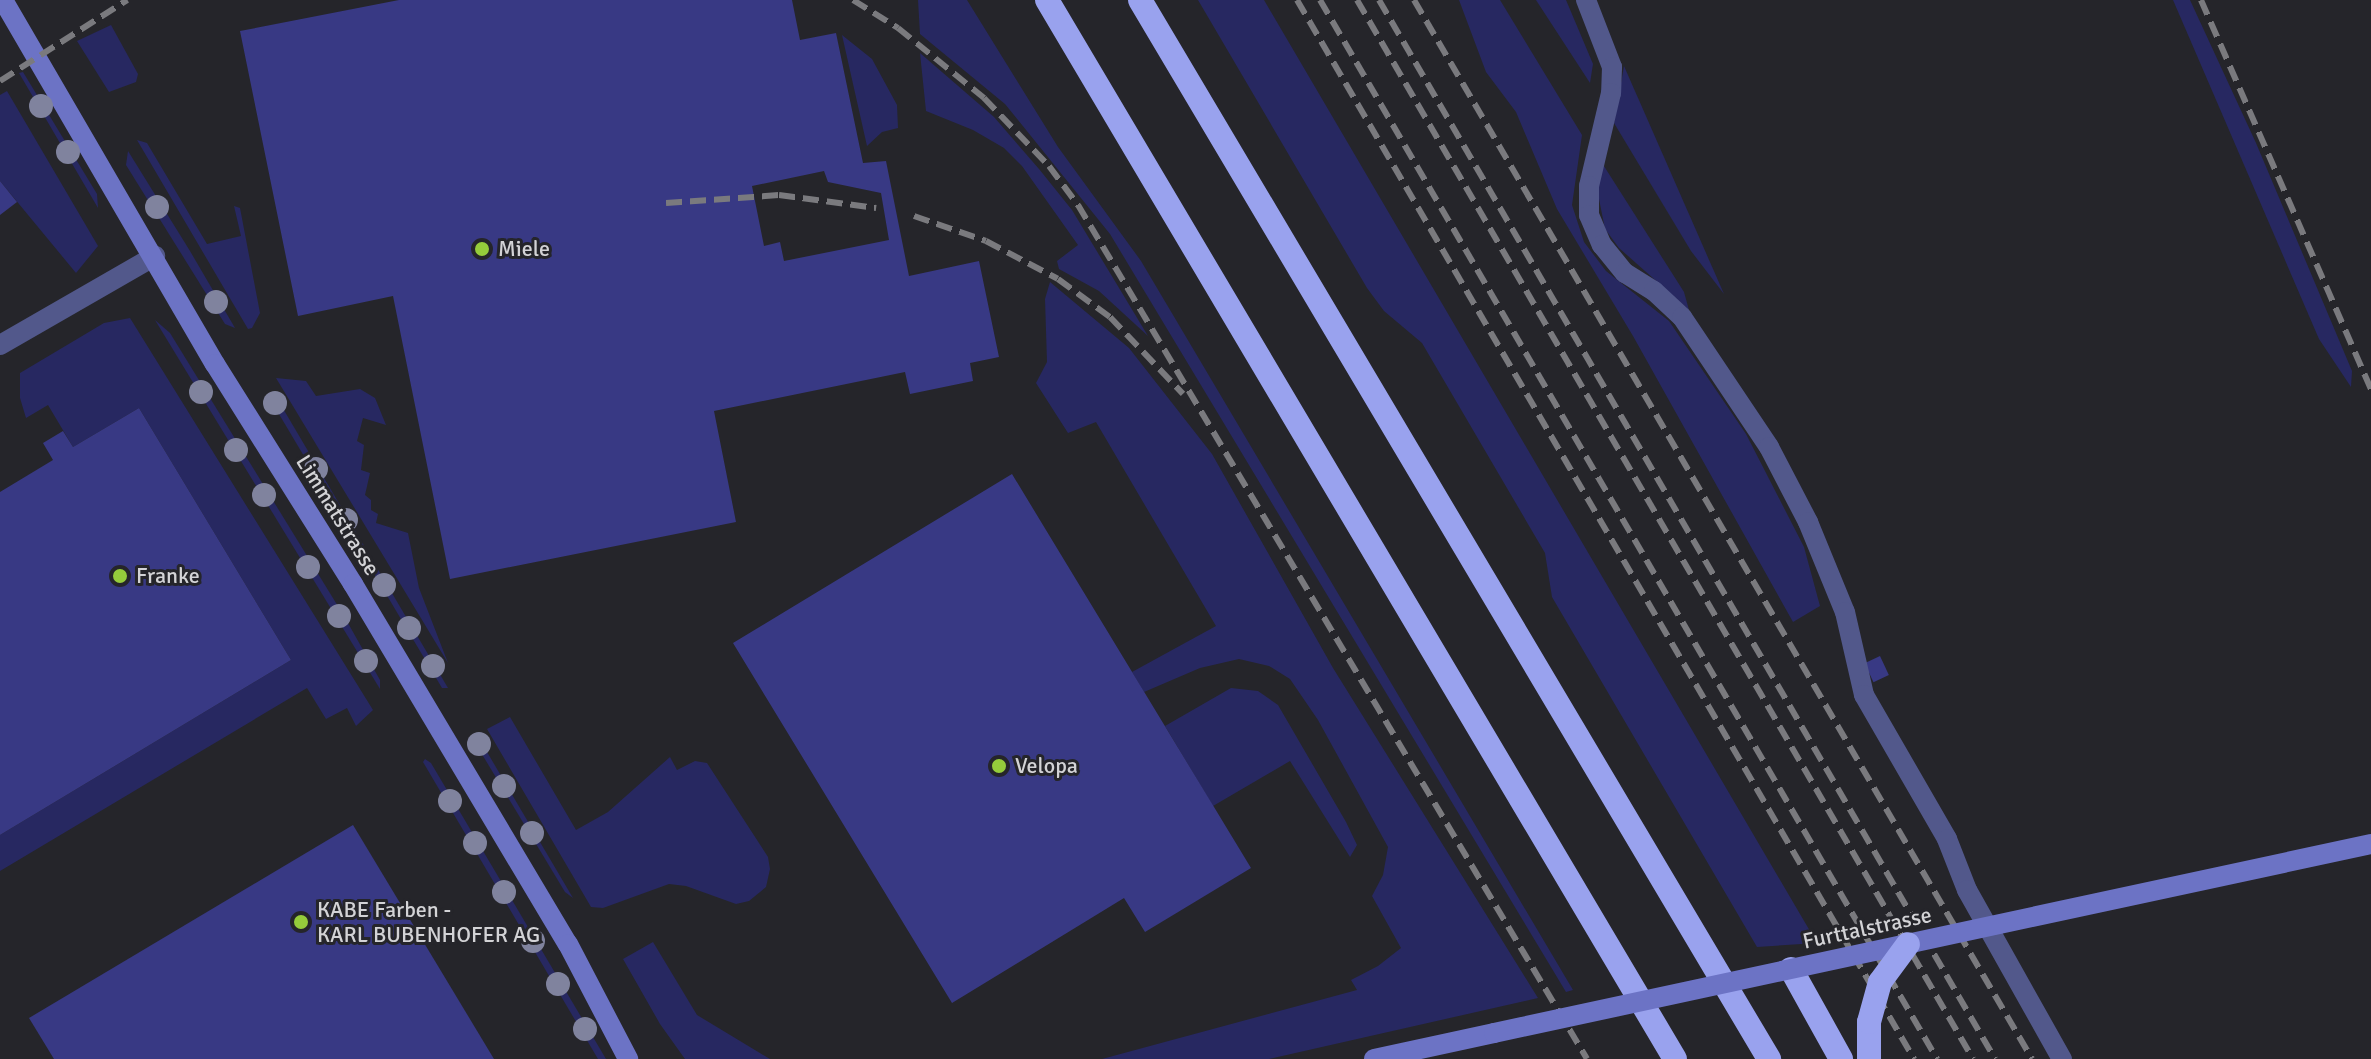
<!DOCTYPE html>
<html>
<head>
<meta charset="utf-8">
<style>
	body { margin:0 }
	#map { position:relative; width:2371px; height:1059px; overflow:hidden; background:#25252a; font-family:Signika,sans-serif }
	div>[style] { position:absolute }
	.green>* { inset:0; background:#272861 }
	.building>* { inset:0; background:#383984; transform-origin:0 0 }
	.lane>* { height:20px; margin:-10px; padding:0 10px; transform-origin:10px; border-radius:10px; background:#52588b }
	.street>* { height:20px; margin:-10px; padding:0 10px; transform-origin:10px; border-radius:10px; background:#52588b }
	.secondary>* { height:20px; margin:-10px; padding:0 10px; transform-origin:10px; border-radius:10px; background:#6c73c5 }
	.highway>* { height:24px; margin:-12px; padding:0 12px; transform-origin:12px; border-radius:12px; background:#99a2ee }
	.rail>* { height:6px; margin-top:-3px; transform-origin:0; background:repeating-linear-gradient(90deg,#7a7a7e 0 16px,transparent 0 24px) }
	.secondary-bridge>* { height:20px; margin:-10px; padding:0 10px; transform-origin:10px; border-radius:10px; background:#6c73c5 }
	.highway-bridge>* { height:24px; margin:-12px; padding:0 12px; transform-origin:12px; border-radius:12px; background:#99a2ee }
	.trees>* { width:24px; height:24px; margin:-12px; border-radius:50%; background:#80839e }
	.dots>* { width:22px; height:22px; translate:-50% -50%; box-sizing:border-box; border:4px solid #25252a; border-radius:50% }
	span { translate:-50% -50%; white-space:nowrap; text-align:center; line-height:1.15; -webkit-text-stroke:6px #25252a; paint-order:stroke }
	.poi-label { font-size:22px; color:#d3d3d6 }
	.left { translate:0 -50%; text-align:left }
	.street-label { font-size:22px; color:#d3d3d6 }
</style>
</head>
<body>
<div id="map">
	<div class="green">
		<div style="clip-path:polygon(918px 0,967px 0,1058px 147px,1141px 261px,1573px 990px,1566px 992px,1110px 234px,1005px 104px,920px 34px)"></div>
		<div style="clip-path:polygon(1198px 0,1264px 0,1817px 943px,1757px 947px,1552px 597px,1545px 553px,1422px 343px,1384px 311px,1367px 288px)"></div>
		<div style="clip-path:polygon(1459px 0,1500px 0,1582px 135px,1572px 205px,1584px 242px,1606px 271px,1669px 321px,1746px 434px,1804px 547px,1820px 606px,1793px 622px,1633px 336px,1557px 209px,1516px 112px,1486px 72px)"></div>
		<div style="clip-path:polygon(1536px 0,1566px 0,1593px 64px,1590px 83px)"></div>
		<div style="clip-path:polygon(2173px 0,2190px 0,2256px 143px,2352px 371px,2351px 387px,2319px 339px)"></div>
		<div style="clip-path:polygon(111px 25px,138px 74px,136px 82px,109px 92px,77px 41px)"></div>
		<div style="clip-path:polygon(842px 35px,872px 59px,897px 105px,898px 128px,882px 132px,867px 146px)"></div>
		<div style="clip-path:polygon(920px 53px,994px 117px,1039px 169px,1072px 210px,1148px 336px,1099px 291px,1059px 269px,1057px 261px,1078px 245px,1022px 166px,1004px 148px,973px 130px,926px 111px)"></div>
		<div style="clip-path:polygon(1624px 66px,1724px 294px,1691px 251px,1614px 123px)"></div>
		<div style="clip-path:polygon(23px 72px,97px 194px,98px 208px,19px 73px)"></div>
		<div style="clip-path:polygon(7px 91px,98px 246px,76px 273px,0 181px,0 95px)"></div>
		<div style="clip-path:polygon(137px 140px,147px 143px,207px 244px,241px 236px,234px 206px,240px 208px,260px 313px,252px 328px,248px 329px)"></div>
		<div style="clip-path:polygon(128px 151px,190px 251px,235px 328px,225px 324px,126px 165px)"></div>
		<div style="clip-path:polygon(1602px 163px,1684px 292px,1689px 310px,1619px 248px,1605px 229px,1597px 189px)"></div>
		<div style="clip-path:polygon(1050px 282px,1129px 348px,1212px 454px,1333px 668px,1538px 998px,1269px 1059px,1102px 1059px,1357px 990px,1351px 980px,1378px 966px,1401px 948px,1372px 896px,1383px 875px,1388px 847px,1318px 720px,1290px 679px,1269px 666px,1239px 659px,1200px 668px,1144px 692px,1132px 672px,1216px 626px,1096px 422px,1068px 433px,1036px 383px,1047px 362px,1045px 299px)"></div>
		<div style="clip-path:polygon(130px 318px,373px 710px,356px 726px,347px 708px,326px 719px,307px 688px,0 871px,0 835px,291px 660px,139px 408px,73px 447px,48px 405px,26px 418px,20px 398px,20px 373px,104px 323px)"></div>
		<div style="clip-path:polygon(155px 320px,170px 333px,344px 616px,380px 680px,380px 689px)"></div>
		<div style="clip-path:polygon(276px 378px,306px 381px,316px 396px,360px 389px,375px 398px,386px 425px,363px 418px,357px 441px,364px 445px,361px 470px,370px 473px,365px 495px,371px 500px,371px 510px,378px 514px,376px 523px,408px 533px,419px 588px,448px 663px)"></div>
		<div style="clip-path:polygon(271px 393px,275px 395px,448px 688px,442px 688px,270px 399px)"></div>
		<div style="clip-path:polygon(1231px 688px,1258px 691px,1278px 705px,1346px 822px,1357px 845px,1350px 857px,1290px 761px,1213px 806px,1165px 726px)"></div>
		<div style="clip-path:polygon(510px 717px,576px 830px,608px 812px,670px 757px,677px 770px,695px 761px,707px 763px,768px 857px,770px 869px,766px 887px,749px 901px,736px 904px,686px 886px,669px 884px,603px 908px,591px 907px,487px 729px)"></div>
		<div style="clip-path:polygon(477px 735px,573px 898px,565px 892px,474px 741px)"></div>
		<div style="clip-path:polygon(425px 759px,431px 763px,606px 1059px,598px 1059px,423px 762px)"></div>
		<div style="clip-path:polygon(653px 942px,697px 1015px,770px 1059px,685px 1059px,660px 1024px,623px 959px)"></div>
	</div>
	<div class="building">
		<div style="clip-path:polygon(evenodd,399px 0,792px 0,800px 40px,836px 33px,863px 163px,886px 161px,909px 276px,979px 261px,999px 357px,970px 363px,973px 381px,910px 394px,905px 372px,714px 411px,736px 522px,450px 579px,393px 296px,298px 316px,240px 31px,399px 0,824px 171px,828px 182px,881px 193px,889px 240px,784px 261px,780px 242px,764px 246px,752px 186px,824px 171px)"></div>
		<div style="clip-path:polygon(0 181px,17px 202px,0 215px)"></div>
		<div style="clip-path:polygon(139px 408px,291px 660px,0 835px,0 492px,53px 460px,43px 443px,63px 431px,73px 447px)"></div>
		<div style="clip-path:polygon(1012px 474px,1251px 868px,1145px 932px,1124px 898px,952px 1003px,733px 643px)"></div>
		<div style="left:1880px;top:656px;width:21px;height:17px;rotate:65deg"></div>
		<div style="clip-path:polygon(353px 825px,494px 1059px,54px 1059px,29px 1018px)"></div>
	</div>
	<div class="lane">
		<div style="left:1586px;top:0;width:72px;rotate:68.8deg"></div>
		<div style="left:1612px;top:67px;width:26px;rotate:92deg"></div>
		<div style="left:1611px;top:93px;width:96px;rotate:103.3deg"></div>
		<div style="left:1589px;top:186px;width:29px;rotate:90deg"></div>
		<div style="left:1589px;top:215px;width:33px;rotate:67deg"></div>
		<div style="left:1602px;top:245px;width:36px;rotate:51deg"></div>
		<div style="left:1625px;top:273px;width:34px;rotate:32deg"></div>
		<div style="left:1654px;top:291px;width:38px;rotate:43deg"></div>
		<div style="left:1682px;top:317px;width:156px;rotate:56.2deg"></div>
		<div style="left:1769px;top:447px;width:85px;rotate:62.5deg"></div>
		<div style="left:1808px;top:522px;width:97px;rotate:67.7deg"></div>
		<div style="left:1845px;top:612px;width:85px;rotate:77.1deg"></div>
		<div style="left:1864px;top:695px;width:166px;rotate:60deg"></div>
		<div style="left:1947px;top:839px;width:55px;rotate:68.6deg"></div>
		<div style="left:1967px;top:890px;width:194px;rotate:60.7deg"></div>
	</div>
	<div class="street">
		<div style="left:0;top:345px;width:179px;rotate:-29.9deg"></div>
	</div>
	<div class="secondary">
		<div style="left:3px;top:0;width:421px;rotate:59.8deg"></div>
		<div style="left:215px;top:364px;width:260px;rotate:57.9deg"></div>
		<div style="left:353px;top:584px;width:419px;rotate:59.2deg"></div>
		<div style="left:568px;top:944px;width:130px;rotate:62.4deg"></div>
		<div style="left:1374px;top:1059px;width:123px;rotate:-12.2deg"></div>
	</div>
	<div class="highway">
		<div style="left:1047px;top:0;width:1231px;rotate:59.33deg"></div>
		<div style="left:1140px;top:0;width:1232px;rotate:59.29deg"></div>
		<div style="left:1791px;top:969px;width:103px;rotate:60.9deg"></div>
	</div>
	<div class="rail">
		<div style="left:853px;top:0;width:53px;rotate:31.9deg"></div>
		<div style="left:898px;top:28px;width:111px;rotate:39.1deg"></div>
		<div style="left:984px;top:98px;width:94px;rotate:46.3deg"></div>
		<div style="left:1049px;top:166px;width:49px;rotate:53.4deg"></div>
		<div style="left:1078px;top:205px;width:994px;rotate:59.2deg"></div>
		<div style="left:1297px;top:0;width:1226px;rotate:59.77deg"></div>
		<div style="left:1320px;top:0;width:1226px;rotate:59.77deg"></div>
		<div style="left:1357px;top:0;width:1225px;rotate:59.81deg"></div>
		<div style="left:1379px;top:0;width:1225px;rotate:59.81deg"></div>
		<div style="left:1414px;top:0;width:1226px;rotate:59.73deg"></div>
		<div style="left:2201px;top:0;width:425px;rotate:66.4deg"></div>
		<div style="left:0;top:81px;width:151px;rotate:-32.5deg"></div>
		<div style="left:666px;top:203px;width:113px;rotate:-4deg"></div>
		<div style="left:779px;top:195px;width:98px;rotate:7.6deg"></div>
		<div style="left:914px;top:216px;width:76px;rotate:19.1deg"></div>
		<div style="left:986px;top:241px;width:81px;rotate:27.8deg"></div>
		<div style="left:1058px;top:279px;width:64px;rotate:36.2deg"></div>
		<div style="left:1110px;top:317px;width:106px;rotate:46.5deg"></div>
	</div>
	<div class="secondary-bridge">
		<div style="left:1494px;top:1033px;width:897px;rotate:-12.16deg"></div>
	</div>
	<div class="highway-bridge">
		<div style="left:1869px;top:1059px;width:37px;rotate:-90deg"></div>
		<div style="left:1869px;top:1022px;width:41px;rotate:-74.6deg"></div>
		<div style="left:1880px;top:982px;width:47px;rotate:-53.6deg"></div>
	</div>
	<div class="trees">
		<div style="left:41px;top:106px"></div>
		<div style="left:68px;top:152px"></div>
		<div style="left:157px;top:207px"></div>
		<div style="left:216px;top:302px"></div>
		<div style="left:201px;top:392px"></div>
		<div style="left:275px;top:403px"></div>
		<div style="left:236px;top:450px"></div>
		<div style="left:316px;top:469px"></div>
		<div style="left:264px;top:495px"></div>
		<div style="left:346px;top:520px"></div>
		<div style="left:308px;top:567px"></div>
		<div style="left:384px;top:585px"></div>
		<div style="left:339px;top:616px"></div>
		<div style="left:409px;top:628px"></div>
		<div style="left:366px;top:661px"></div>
		<div style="left:433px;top:666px"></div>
		<div style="left:479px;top:744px"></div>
		<div style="left:504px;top:786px"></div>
		<div style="left:450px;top:801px"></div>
		<div style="left:532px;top:833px"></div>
		<div style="left:475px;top:843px"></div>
		<div style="left:504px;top:892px"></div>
		<div style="left:533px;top:941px"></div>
		<div style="left:558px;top:984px"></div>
		<div style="left:585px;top:1029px"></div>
	</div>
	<div class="dots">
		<div style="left:482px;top:249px;background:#95cc3b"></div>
		<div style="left:120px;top:576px;background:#95cc3b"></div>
		<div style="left:999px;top:766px;background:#95cc3b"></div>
		<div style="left:301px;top:922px;background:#95cc3b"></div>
	</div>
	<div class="poi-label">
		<span class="left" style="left:498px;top:249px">Miele</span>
		<span class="left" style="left:136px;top:576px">Franke</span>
		<span class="left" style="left:1015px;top:766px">Velopa</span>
		<span class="left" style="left:317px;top:922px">KABE Farben -<br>KARL BUBENHOFER AG</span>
	</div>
	<div class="street-label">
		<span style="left:338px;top:515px;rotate:58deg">Limmatstrasse</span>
		<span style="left:1867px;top:928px;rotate:-12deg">Furttalstrasse</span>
	</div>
</div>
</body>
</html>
